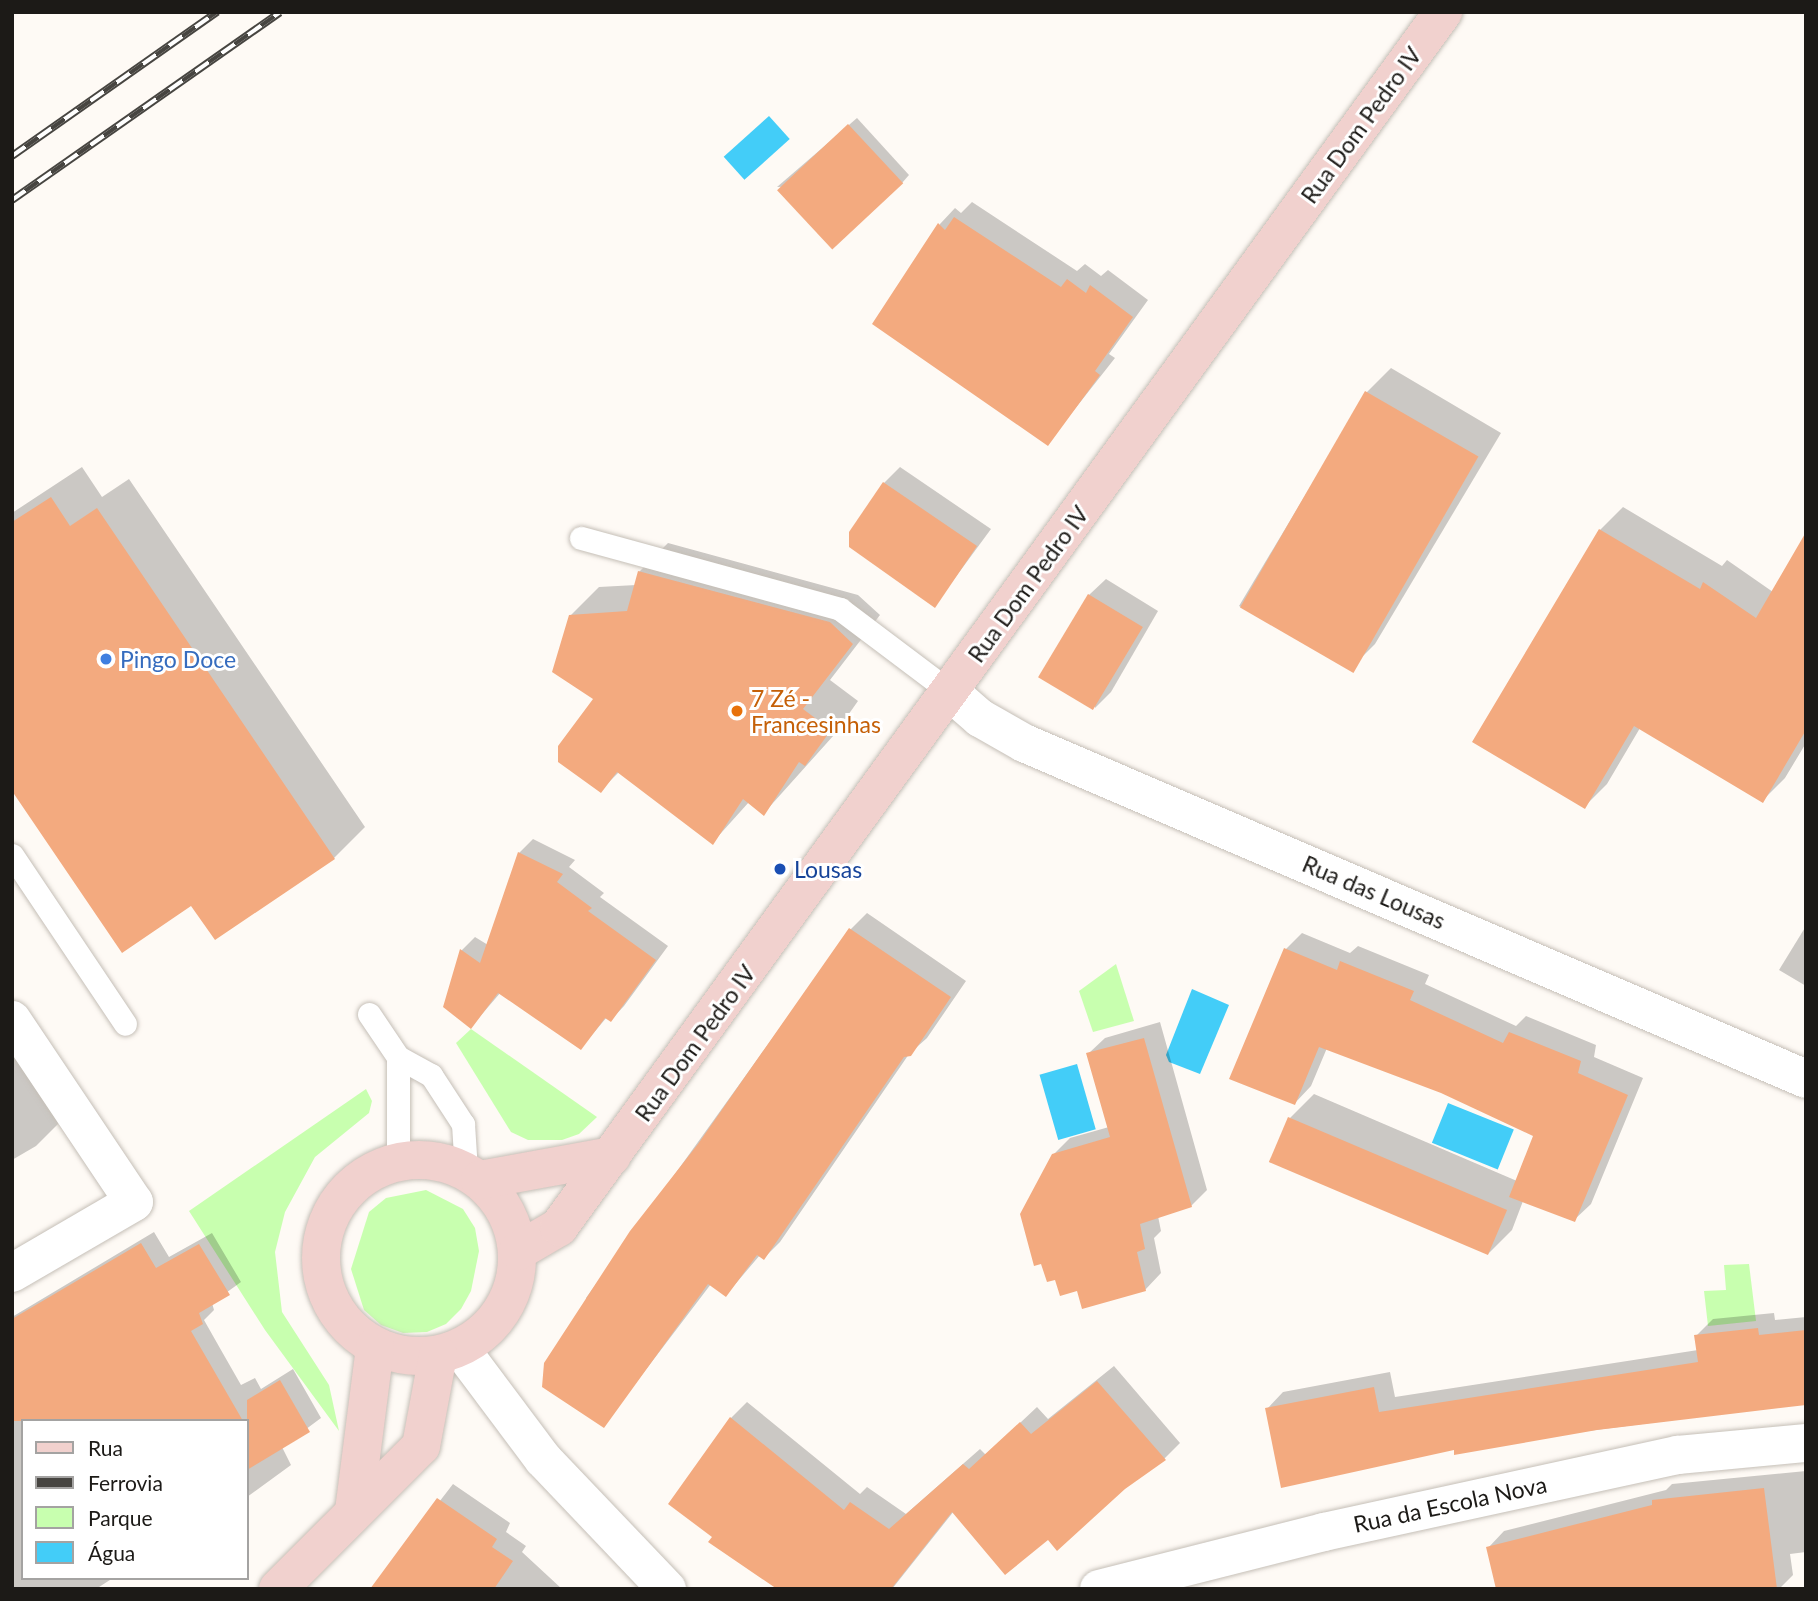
<!DOCTYPE html>
<html>
<head>
<meta charset="utf-8">
<style>
	body { margin:0 }
	#map { position:relative; width:1818px; height:1601px; overflow:hidden; background:#fefaf5; font-family:Lato,sans-serif }
	div>[style] { position:absolute }
	.green>* { inset:0; background:#c8ffaf }
	.water>* { inset:0; background:#43cdf8; transform-origin:0 0 }
	.shadow>* { inset:0; background:#0003 }
	.building>* { inset:0; background:#f3aa7f; transform-origin:0 0 }
	.roads { filter:drop-shadow(0 0 2px #c5bfb7) drop-shadow(0 0 2px #c5bfb7) }
	.lane>* { height:23px; margin:-11.5px; padding:0 11.5px; transform-origin:11.5px; border-radius:11.5px; background:#fff }
	.street>* { height:38px; margin:-19px; padding:0 19px; transform-origin:19px; border-radius:19px; background:#fff }
	.secondary>* { height:38px; margin:-19px; padding:0 19px; transform-origin:19px; border-radius:19px; background:#f1d1ce }
	.secondary>.ring { margin:-19px; padding:0; box-sizing:content-box; background:none; border:38px solid #f1d1ce; border-radius:50% }
	.rail>* { height:8px; margin-top:-4px; transform-origin:0; background:repeating-linear-gradient(90deg,#fff 0 16px,#474541 0 32px); box-sizing:border-box; border-block:2px solid #474541 }
	.dots>* { width:19px; height:19px; translate:-50% -50%; box-sizing:border-box; border:4px solid #fff; border-radius:50% }
	span { translate:-50% -50%; white-space:nowrap; text-align:center; line-height:1.15; -webkit-text-stroke:6px #fff; paint-order:stroke }
	.street-label { font-size:23px; color:#1c1a17 }
	.shop-label { font-size:23px; color:#366cbe }
	.left { translate:0 -50%; text-align:left }
	.food-label { font-size:23px; color:#c56008 }
	.transit-label { font-size:23px; color:#164399 }
	.frame { position:absolute; inset:0; border:14px solid #1c1a17; pointer-events:none }
	.legend { position:absolute; left:21px; top:1419px; width:228px; height:161px; box-sizing:border-box; background:#fff; border:2px solid #a4a3a2; margin:0; padding:9px 12px; list-style:none; font-size:21px; color:#1c1a17 }
	.legend li { display:flex; align-items:center; gap:14px; height:35px }
	.legend b { width:35px; border:2px solid #a4a3a2 }
</style>
</head>
<body>
<div id="map">
	<div class="green">
		<div style="clip-path:polygon(1116px 964px,1134px 1021px,1093px 1032px,1079px 991px)"></div>
		<div style="clip-path:polygon(471px 1029px,597px 1117px,579px 1134px,562px 1140px,528px 1140px,511px 1132px,456px 1043px)"></div>
		<div style="clip-path:polygon(366px 1089px,372px 1101px,369px 1113px,315px 1157px,285px 1212px,275px 1252px,282px 1312px,329px 1385px,339px 1431px,265px 1330px,189px 1211px)"></div>
		<div style="clip-path:polygon(426px 1190px,463px 1209px,475px 1228px,479px 1251px,471px 1291px,461px 1309px,446px 1324px,427px 1332px,403px 1333px,381px 1325px,364px 1310px,351px 1269px,369px 1212px,386px 1198px)"></div>
		<div style="clip-path:polygon(1749px 1264px,1756px 1321px,1708px 1326px,1704px 1291px,1726px 1290px,1724px 1265px)"></div>
	</div>
	<div class="water">
		<div style="left:769px;top:116px;width:31px;height:61px;rotate:48deg"></div>
		<div style="clip-path:polygon(1192px 989px,1229px 1005px,1200px 1074px,1169px 1062px,1166px 1055px)"></div>
		<div style="left:1077px;top:1064px;width:68px;height:39px;rotate:74deg"></div>
		<div style="left:1448px;top:1103px;width:71px;height:43px;rotate:22deg"></div>
	</div>
	<div class="shadow">
		<div style="clip-path:polygon(857px 118px,909px 175px,902px 183px,777px 187px)"></div>
		<div style="clip-path:polygon(972px 202px,1077px 271px,1085px 264px,1101px 276px,1108px 270px,1148px 300px,1109px 354px,1115px 358px,1048px 443px,875px 323px,940px 224px,955px 208px,961px 213px)"></div>
		<div style="clip-path:polygon(1391px 368px,1501px 433px,1375px 644px,1351px 668px,1239px 606px,1367px 392px)"></div>
		<div style="clip-path:polygon(82px 467px,102px 497px,129px 479px,365px 827px,334px 858px,191px 904px,12px 788px,12px 513px)"></div>
		<div style="clip-path:polygon(900px 467px,991px 529px,935px 605px,884px 483px)"></div>
		<div style="clip-path:polygon(1623px 507px,1722px 566px,1727px 560px,1773px 592px,1806px 536px,1806px 743px,1785px 778px,1762px 801px,1640px 728px,1607px 784px,1584px 807px,1600px 530px)"></div>
		<div style="clip-path:polygon(668px 543px,858px 595px,880px 615px,830px 680px,858px 701px,834px 735px,764px 813px,749px 802px,713px 842px,619px 772px,601px 790px,596px 699px,570px 616px,599px 587px,636px 585px,639px 572px)"></div>
		<div style="clip-path:polygon(1106px 579px,1158px 611px,1111px 692px,1095px 708px,1089px 595px)"></div>
		<div style="clip-path:polygon(533px 839px,575px 860px,569px 867px,604px 893px,600px 897px,668px 946px,624px 1006px,611px 1020px,607px 1017px,581px 1048px,501px 992px,471px 1027px,445px 1006px,462px 950px,475px 937px,488px 945px,519px 853px)"></div>
		<div style="clip-path:polygon(867px 913px,966px 981px,927px 1038px,909px 1054px,780px 1242px,764px 1258px,760px 1255px,726px 1295px,711px 1284px,603px 1426px,586px 1298px,850px 930px)"></div>
		<div style="clip-path:polygon(1806px 926px,1806px 986px,1779px 970px)"></div>
		<div style="clip-path:polygon(1302px 933px,1350px 953px,1358px 946px,1429px 975px,1425px 984px,1516px 1026px,1526px 1016px,1596px 1045px,1594px 1057px,1643px 1078px,1591px 1204px,1574px 1220px,1523px 1201px,1512px 1230px,1488px 1254px,1290px 1118px,1314px 1094px,1517px 1181px,1536px 1135px,1442px 1091px,1327px 1048px,1311px 1086px,1295px 1103px,1286px 949px)"></div>
		<div style="clip-path:polygon(12px 1020px,60px 1122px,36px 1146px,12px 1160px)"></div>
		<div style="clip-path:polygon(1160px 1022px,1207px 1190px,1191px 1206px,1158px 1216px,1161px 1231px,1154px 1238px,1161px 1273px,1145px 1290px,1053px 1155px,1070px 1138px,1109px 1127px,1088px 1054px,1105px 1038px)"></div>
		<div style="clip-path:polygon(154px 1232px,169px 1257px,212px 1233px,241px 1282px,212px 1303px,214px 1310px,204px 1320px,221px 1350px,241px 1385px,255px 1378px,261px 1389px,293px 1369px,321px 1418px,282px 1447px,291px 1465px,247px 1497px,247px 1421px,23px 1421px,23px 1578px,113px 1578px,96px 1589px,12px 1589px,12px 1317px)"></div>
		<div style="clip-path:polygon(1774px 1313px,1775px 1320px,1806px 1317px,1806px 1403px,1455px 1448px,1267px 1409px,1283px 1392px,1390px 1372px,1395px 1397px,1698px 1350px,1696px 1336px,1713px 1319px)"></div>
		<div style="clip-path:polygon(1114px 1366px,1180px 1443px,1164px 1459px,1048px 1538px,954px 1511px,892px 1589px,781px 1589px,714px 1536px,731px 1418px,747px 1402px,860px 1494px,867px 1487px,906px 1514px,980px 1449px,986px 1455px,1037px 1407px,1048px 1419px)"></div>
		<div style="clip-path:polygon(1806px 1471px,1806px 1552px,1790px 1554px,1793px 1575px,1779px 1589px,1498px 1589px,1488px 1548px,1504px 1531px,1666px 1490px,1672px 1484px)"></div>
		<div style="clip-path:polygon(453px 1484px,510px 1523px,506px 1532px,526px 1546px,522px 1552px,562px 1589px,372px 1589px)"></div>
	</div>
	<div class="building">
		<div style="left:848px;top:124px;width:81px;height:97px;rotate:47deg"></div>
		<div style="clip-path:polygon(954px 217px,1061px 287px,1067px 279px,1086px 293px,1090px 285px,1133px 317px,1095px 371px,1100px 375px,1048px 446px,872px 324px,938px 223px,945px 230px)"></div>
		<div style="left:1365px;top:391px;width:131px;height:250px;rotate:30deg"></div>
		<div style="clip-path:polygon(883px 482px,977px 546px,935px 608px,849px 547px,849px 532px)"></div>
		<div style="clip-path:polygon(51px 497px,70px 526px,97px 508px,335px 859px,215px 940px,191px 906px,122px 953px,12px 791px,12px 522px)"></div>
		<div style="clip-path:polygon(1599px 529px,1700px 589px,1703px 582px,1756px 618px,1806px 532px,1806px 730px,1763px 803px,1634px 726px,1585px 809px,1472px 742px)"></div>
		<div style="clip-path:polygon(638px 571px,830px 622px,853px 644px,803px 709px,831px 730px,805px 766px,799px 762px,764px 816px,743px 799px,713px 845px,617px 772px,601px 793px,558px 762px,558px 746px,593px 699px,552px 672px,569px 615px,627px 611px)"></div>
		<div style="left:1088px;top:594px;width:64px;height:97px;rotate:31deg"></div>
		<div style="clip-path:polygon(518px 852px,563px 874px,557px 882px,592px 908px,588px 911px,656px 960px,611px 1022px,605px 1018px,581px 1050px,498px 993px,471px 1029px,443px 1007px,460px 949px,480px 963px)"></div>
		<div style="clip-path:polygon(849px 928px,951px 997px,911px 1056px,904px 1057px,764px 1260px,757px 1255px,726px 1297px,708px 1284px,604px 1428px,542px 1387px,544px 1363px,630px 1231px,698px 1144px)"></div>
		<div style="clip-path:polygon(1284px 948px,1337px 970px,1340px 961px,1414px 991px,1410px 1000px,1503px 1043px,1509px 1032px,1581px 1061px,1578px 1073px,1628px 1095px,1575px 1222px,1509px 1197px,1533px 1136px,1441px 1093px,1319px 1047px,1295px 1105px,1229px 1079px)"></div>
		<div style="clip-path:polygon(1144px 1038px,1192px 1207px,1140px 1224px,1145px 1249px,1137px 1252px,1146px 1291px,1082px 1309px,1077px 1291px,1060px 1296px,1055px 1280px,1047px 1282px,1041px 1264px,1034px 1266px,1020px 1214px,1052px 1154px,1110px 1137px,1086px 1053px)"></div>
		<div style="left:1288px;top:1117px;width:238px;height:49px;rotate:23deg"></div>
		<div style="clip-path:polygon(141px 1243px,156px 1268px,199px 1244px,230px 1295px,199px 1313px,203px 1324px,191px 1331px,243px 1421px,12px 1421px,12px 1319px)"></div>
		<div style="clip-path:polygon(1758px 1328px,1759px 1335px,1806px 1330px,1806px 1405px,1597px 1430px,1454px 1455px,1454px 1450px,1281px 1488px,1265px 1408px,1374px 1387px,1379px 1412px,1698px 1362px,1694px 1335px)"></div>
		<div style="clip-path:polygon(280px 1380px,310px 1432px,247px 1470px,247px 1400px)"></div>
		<div style="clip-path:polygon(1097px 1381px,1166px 1460px,1125px 1489px,1057px 1551px,1048px 1540px,1005px 1575px,952px 1512px,891px 1589px,777px 1589px,708px 1542px,712px 1537px,668px 1504px,730px 1417px,844px 1510px,850px 1502px,889px 1529px,963px 1464px,969px 1469px,1020px 1422px,1031px 1434px)"></div>
		<div style="clip-path:polygon(1764px 1488px,1777px 1589px,1496px 1589px,1486px 1547px,1652px 1505px,1652px 1500px)"></div>
		<div style="clip-path:polygon(437px 1498px,497px 1539px,492px 1547px,513px 1561px,494px 1589px,370px 1589px)"></div>
	</div>
	<div class="roads">
		<div class="lane">
			<div style="left:581px;top:538px;width:269px;rotate:15.3deg"></div>
			<div style="left:840px;top:609px;width:138px;rotate:37deg"></div>
			<div style="left:12px;top:855px;width:203px;rotate:56.2deg"></div>
			<div style="left:369px;top:1014px;width:52px;rotate:56deg"></div>
			<div style="left:398px;top:1057px;width:38px;rotate:29deg"></div>
			<div style="left:431px;top:1075px;width:59px;rotate:56.9deg"></div>
			<div style="left:463px;top:1124px;width:47px;rotate:86.3deg"></div>
			<div style="left:398px;top:1057px;width:105px;rotate:90deg"></div>
		</div>
		<div class="street">
			<div style="left:950px;top:692px;width:40px;rotate:41deg"></div>
			<div style="left:980px;top:718px;width:51px;rotate:29.6deg"></div>
			<div style="left:1024px;top:743px;width:851px;rotate:23.25deg"></div>
			<div style="left:12px;top:1020px;width:219px;rotate:56.2deg"></div>
			<div style="left:134px;top:1202px;width:141px;rotate:149.8deg"></div>
			<div style="left:460px;top:1348px;width:139px;rotate:53.2deg"></div>
			<div style="left:543px;top:1459px;width:180px;rotate:46.4deg"></div>
			<div style="left:1099px;top:1589px;width:232px;rotate:-14.2deg"></div>
			<div style="left:1324px;top:1532px;width:362px;rotate:-12.3deg"></div>
			<div style="left:1678px;top:1455px;width:129px;rotate:-5.4deg"></div>
		</div>
		<div class="secondary">
			<div class="ring" style="left:321px;top:1160px;width:158px;height:158px"></div>
			<div style="left:480px;top:1180px;width:134px;rotate:-10.3deg"></div>
			<div style="left:518px;top:1251px;width:48px;rotate:-30.3deg"></div>
			<div style="left:559px;top:1227px;width:1503px;rotate:-53.96deg"></div>
			<div style="left:354px;top:1511px;width:165px;rotate:-82.7deg"></div>
			<div style="left:278px;top:1589px;width:202px;rotate:-45deg"></div>
			<div style="left:421px;top:1446px;width:93px;rotate:-79.4deg"></div>
		</div>
	</div>
	<div class="rail">
		<div style="left:12px;top:156px;width:251px;rotate:-35.1deg"></div>
		<div style="left:12px;top:200px;width:327px;rotate:-35deg"></div>
	</div>
	<div class="dots">
		<div style="left:106px;top:659px;background:#3f7fe0"></div>
		<div style="left:737px;top:711px;background:#e8710a"></div>
		<div style="left:780px;top:869px;background:#1a4fb4"></div>
	</div>
	<div class="street-label">
		<span style="left:1361px;top:125px;rotate:-54deg">Rua Dom Pedro IV</span>
		<span style="left:1028px;top:584px;rotate:-54deg">Rua Dom Pedro IV</span>
		<span style="left:1374px;top:892px;rotate:23deg">Rua das Lousas</span>
		<span style="left:695px;top:1043px;rotate:-54deg">Rua Dom Pedro IV</span>
		<span style="left:1450px;top:1504px;rotate:-12deg">Rua da Escola Nova</span>
	</div>
	<div class="shop-label">
		<span class="left" style="left:120px;top:659px">Pingo Doce</span>
	</div>
	<div class="food-label">
		<span class="left" style="left:751px;top:711px">7 Zé -<br>Francesinhas</span>
	</div>
	<div class="transit-label">
		<span class="left" style="left:794px;top:869px">Lousas</span>
	</div>
	<div class="frame"></div>
	<ul class="legend">
	<li><b style="height:9px;background:#f1d1ce"></b>Rua</li>
	<li><b style="height:9px;background:#474541"></b>Ferrovia</li>
	<li><b style="height:19px;background:#c8ffaf"></b>Parque</li>
	<li><b style="height:19px;background:#43cdf8"></b>Água</li>
	</ul>
</div>
</body>
</html>
